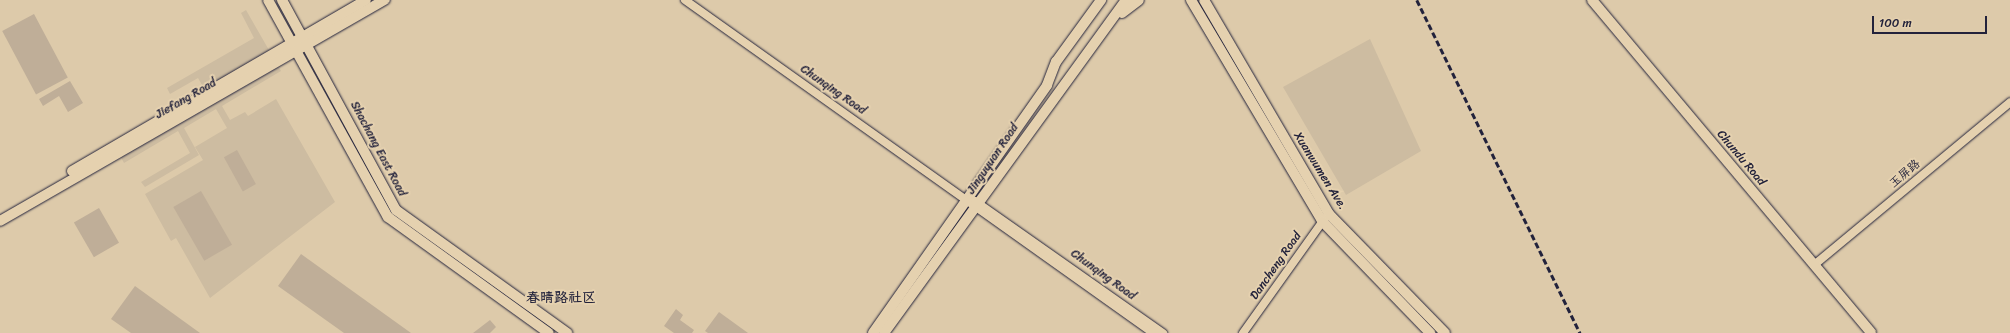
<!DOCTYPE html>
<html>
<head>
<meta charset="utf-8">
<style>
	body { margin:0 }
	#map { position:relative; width:2010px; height:333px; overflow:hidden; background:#ddcaaa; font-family:Sriracha,"LXGW WenKai TC",sans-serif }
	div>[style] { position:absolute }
	.built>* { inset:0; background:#cdbca1 }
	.green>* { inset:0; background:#bfae98; transform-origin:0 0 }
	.roads { filter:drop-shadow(0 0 1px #22223b) drop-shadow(0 0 1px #22223b) }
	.minor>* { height:8px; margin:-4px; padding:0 4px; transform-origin:4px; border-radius:4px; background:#e5d1af }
	.major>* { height:10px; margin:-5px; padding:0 5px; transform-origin:5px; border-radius:5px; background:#e5d1af }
	.rail>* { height:2.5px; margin-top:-1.25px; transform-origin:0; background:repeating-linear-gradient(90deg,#22223b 0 6px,transparent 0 9px) }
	span { translate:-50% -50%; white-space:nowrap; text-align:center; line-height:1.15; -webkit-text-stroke:4px #e5d1af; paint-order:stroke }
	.street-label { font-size:12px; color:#22223b }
	.quarter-label { font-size:14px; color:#22223b; font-weight:700 }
	.scale { position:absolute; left:1872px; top:16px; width:115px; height:18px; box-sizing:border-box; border:2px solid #22223b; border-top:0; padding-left:5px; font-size:12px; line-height:14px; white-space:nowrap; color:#22223b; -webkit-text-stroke:3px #e5d1af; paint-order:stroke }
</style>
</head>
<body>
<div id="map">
	<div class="built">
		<div style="clip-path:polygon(246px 10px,281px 71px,222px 106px,230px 120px,245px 112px,248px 116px,276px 99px,335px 202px,210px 298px,176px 238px,171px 241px,145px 194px,203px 160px,195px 147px,227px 128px,216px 109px,184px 128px,199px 155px,145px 187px,141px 182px,190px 153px,178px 131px,124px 163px,115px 146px,206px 92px,198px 78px,170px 94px,167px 88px,254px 38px,241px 13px)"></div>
		<div style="clip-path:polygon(1370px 39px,1421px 151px,1346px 195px,1283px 87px)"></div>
	</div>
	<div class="green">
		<div style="left:34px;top:14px;width:72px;height:36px;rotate:62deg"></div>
		<div style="clip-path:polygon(70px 81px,83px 103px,68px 112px,59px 96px,43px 106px,39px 99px)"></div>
		<div style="left:237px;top:150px;width:39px;height:15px;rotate:61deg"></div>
		<div style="left:201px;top:191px;width:62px;height:32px;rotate:60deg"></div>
		<div style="left:99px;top:208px;width:40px;height:29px;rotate:60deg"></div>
		<div style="clip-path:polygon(301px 254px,411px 333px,344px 333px,278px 286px)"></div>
		<div style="clip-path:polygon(135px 286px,200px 333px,131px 333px,111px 319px)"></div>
		<div style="clip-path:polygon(676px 309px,683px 315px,680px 320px,694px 330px,692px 333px,674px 333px,664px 326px)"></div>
		<div style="clip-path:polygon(719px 312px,748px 333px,708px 333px,705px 331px)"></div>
		<div style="clip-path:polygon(490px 320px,496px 327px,490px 333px,473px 333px)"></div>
	</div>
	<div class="roads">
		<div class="minor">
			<div style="left:685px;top:0;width:574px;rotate:35.43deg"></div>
			<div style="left:975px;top:201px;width:230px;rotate:35.1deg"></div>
			<div style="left:1814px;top:265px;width:255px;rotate:-39.7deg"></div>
			<div style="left:1243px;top:333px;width:141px;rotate:-54.5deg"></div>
		</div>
		<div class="major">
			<div style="left:268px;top:0;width:248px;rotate:61.1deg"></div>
			<div style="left:388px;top:217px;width:198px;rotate:35.8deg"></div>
			<div style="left:282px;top:0;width:239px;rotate:61.5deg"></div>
			<div style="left:396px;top:210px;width:211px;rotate:35.7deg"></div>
			<div style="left:1191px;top:0;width:257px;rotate:59.3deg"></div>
			<div style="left:1322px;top:221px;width:156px;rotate:46deg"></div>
			<div style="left:1204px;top:0;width:248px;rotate:59.7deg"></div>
			<div style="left:1329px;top:214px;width:166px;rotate:45.7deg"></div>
			<div style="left:1592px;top:0;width:434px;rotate:50deg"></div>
			<div style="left:1122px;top:13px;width:21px;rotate:-37deg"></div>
			<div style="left:72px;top:171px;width:340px;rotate:-30.2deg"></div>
			<div style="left:0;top:221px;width:444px;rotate:-29.9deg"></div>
			<div style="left:873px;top:333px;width:303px;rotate:-54.9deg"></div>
			<div style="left:1047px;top:85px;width:25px;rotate:-69deg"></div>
			<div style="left:1056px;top:62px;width:77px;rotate:-54deg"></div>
			<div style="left:884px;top:333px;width:412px;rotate:-54deg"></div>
		</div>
	</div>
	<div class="rail">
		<div style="left:1417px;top:0;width:371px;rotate:63.9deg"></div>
	</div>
	<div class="street-label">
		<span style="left:833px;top:90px;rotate:35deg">Chunqing Road</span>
		<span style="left:186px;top:99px;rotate:-30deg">Jiefang Road</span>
		<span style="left:378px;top:149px;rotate:62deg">Shachang East Road</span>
		<span style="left:1741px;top:158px;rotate:50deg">Chundu Road</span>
		<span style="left:993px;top:159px;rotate:-56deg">Jinguyuan Road</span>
		<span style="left:1320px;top:171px;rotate:58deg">Xuanwumen Ave.</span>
		<span style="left:1905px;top:174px;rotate:-40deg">玉屏路</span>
		<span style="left:1276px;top:266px;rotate:-55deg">Dancheng Road</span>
		<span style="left:1103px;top:275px;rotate:36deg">Chunqing Road</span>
	</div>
	<div class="quarter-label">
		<span style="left:561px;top:298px">春晴路社区</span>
	</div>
	<div class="scale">100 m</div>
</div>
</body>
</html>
